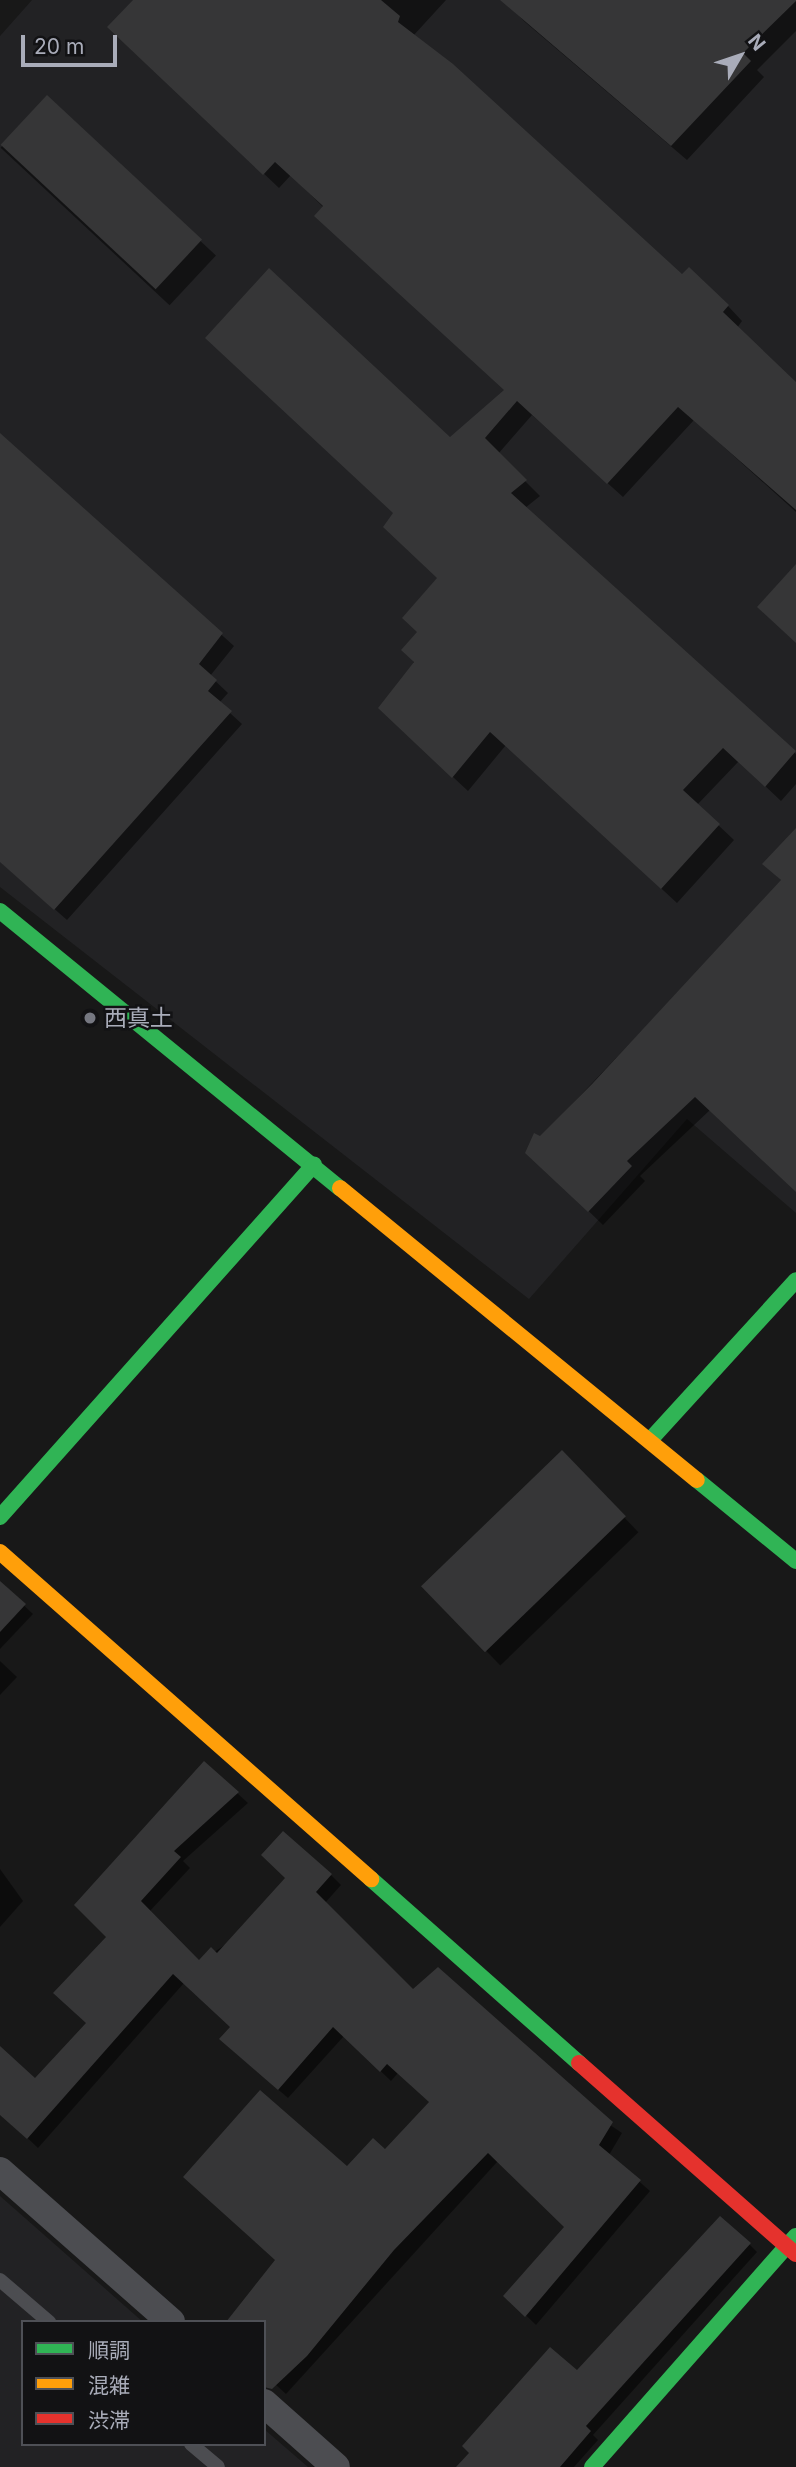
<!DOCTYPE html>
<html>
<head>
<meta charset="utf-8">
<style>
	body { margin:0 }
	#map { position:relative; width:796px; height:2467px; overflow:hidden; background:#181818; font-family:Inter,"Noto Sans JP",sans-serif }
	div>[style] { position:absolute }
	.built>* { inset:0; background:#222224 }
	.shadow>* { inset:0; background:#0007; transform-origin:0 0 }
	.building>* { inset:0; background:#363637; transform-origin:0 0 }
	.lane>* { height:14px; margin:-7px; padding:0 7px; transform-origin:7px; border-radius:7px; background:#4c4d51 }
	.street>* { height:28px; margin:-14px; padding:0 14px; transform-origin:14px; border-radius:14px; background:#4c4d51 }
	.fast>* { height:16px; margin:-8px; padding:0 8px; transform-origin:8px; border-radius:8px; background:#30b455 }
	.slow>* { height:16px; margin:-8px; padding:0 8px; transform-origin:8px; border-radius:8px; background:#ff9f0a }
	.jam>* { height:16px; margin:-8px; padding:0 8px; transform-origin:8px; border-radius:8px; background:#e5322d }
	.dots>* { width:19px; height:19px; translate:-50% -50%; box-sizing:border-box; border:4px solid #121214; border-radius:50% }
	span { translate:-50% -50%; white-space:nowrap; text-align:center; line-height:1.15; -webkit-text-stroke:5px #121214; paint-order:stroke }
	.poi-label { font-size:23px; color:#a9acb9 }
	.left { translate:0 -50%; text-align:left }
	.legend { position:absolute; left:21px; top:2320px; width:245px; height:126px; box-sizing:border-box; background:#121214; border:2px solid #4e5056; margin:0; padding:9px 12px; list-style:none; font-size:21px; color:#a9acb9 }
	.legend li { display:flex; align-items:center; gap:14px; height:35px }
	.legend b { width:35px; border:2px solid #4e5056 }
	.north { position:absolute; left:705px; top:21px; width:70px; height:70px; -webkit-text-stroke:5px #121214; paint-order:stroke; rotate:51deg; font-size:19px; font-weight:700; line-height:28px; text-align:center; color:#a9acb9 }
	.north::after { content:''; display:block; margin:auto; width:24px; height:32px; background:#a9acb9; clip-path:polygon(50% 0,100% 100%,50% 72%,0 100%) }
	.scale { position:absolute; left:21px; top:35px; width:96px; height:32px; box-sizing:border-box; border:4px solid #a9acb9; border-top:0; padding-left:9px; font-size:21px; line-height:24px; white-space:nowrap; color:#a9acb9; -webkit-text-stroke:5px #121214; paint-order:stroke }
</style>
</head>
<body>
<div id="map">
	<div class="built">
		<div style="clip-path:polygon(32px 0,796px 0,796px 1213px,687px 1119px,529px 1299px,0 887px,0 36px)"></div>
		<div style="clip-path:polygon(0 2196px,143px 2322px,23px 2322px,23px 2444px,264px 2444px,264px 2429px,308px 2467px,0 2467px)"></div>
	</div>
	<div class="shadow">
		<div style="clip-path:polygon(135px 0,446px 0,413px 36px,682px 277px,728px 306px,742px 321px,737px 328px,796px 385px,796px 512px,694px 420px,623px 497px,532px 415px,498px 454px,540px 496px,525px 508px,796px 754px,796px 784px,781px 801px,739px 761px,697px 805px,734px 840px,677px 903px,506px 745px,468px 791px,395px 723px,439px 578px,450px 440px,506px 390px,291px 175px,279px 188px,124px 41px)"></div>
		<div style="clip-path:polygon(516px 0,796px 0,796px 31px,757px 70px,764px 77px,687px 160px,525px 22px,510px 7px)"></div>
		<div style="left:47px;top:98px;width:231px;height:68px;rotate:43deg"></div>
		<div style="clip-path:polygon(0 436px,234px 646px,210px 676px,228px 693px,219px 703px,242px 724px,67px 920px,0 861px)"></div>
		<div style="clip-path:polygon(796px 849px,796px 1190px,710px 1110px,640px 1176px,645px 1181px,603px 1225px,542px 1166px,540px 1138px,783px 882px,765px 864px)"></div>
		<div style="left:562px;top:1453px;width:110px;height:192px;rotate:46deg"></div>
		<div style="clip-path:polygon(0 1583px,33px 1614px,0 1649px)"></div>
		<div style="clip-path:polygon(0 1661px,17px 1677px,0 1695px)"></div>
		<div style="clip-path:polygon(204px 1763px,248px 1803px,183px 1861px,190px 1868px,149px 1912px,199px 1962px,331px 1875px,341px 1885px,325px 1903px,413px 1992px,622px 2133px,609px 2155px,650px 2191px,536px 2325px,506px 2296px,566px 2227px,498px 2161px,286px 2394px,264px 2374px,347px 2168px,385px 2152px,431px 2102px,398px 2073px,391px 2081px,344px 2036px,288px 2098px,231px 2049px,232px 2027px,184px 1983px,38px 2148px,0 2112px,0 2063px,35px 2080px,88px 2023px,109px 1937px)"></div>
		<div style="clip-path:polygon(0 1869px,23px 1901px,0 1927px)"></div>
		<div style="clip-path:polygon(749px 2244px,757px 2252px,593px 2435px,598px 2440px,574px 2467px,459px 2467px)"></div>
	</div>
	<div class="building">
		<div style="clip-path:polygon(133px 0,381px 0,400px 16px,398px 22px,453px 64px,682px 274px,689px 267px,729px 305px,723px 312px,796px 382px,796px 510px,678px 407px,607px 484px,517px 401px,485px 438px,527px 480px,511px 493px,796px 751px,765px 787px,723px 748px,683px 790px,720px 824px,661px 889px,490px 732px,452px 778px,378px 708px,414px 662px,401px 650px,417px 632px,402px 618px,437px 578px,383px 527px,393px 513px,205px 338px,269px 268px,450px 437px,504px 390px,314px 216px,323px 206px,275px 162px,263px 175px,107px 27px)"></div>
		<div style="clip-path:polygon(500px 0,796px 0,796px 1px,743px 53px,751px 61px,671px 146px)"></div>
		<div style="left:47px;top:95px;width:212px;height:68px;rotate:43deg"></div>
		<div style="clip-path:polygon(0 433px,223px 633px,199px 664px,217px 680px,208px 691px,232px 711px,54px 910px,0 862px)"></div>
		<div style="clip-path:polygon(796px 564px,796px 643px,757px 607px)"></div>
		<div style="clip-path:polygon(796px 828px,796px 1192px,695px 1097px,627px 1161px,632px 1166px,588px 1212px,525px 1153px,534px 1133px,540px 1136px,592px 1084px,781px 880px,762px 864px)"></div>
		<div style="left:562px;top:1450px;width:92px;height:196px;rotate:46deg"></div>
		<div style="clip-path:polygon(0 1581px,26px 1604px,0 1632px)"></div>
		<div style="clip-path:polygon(204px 1761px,239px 1792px,174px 1851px,181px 1857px,141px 1901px,199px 1960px,211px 1947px,217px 1953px,285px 1878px,261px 1855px,283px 1831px,332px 1874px,316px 1892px,413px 1989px,438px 1967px,613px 2122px,599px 2145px,641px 2180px,525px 2317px,503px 2296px,564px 2227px,488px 2153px,394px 2250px,307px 2356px,272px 2389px,264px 2387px,264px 2322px,226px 2322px,275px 2260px,183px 2177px,260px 2090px,347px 2166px,373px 2138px,385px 2149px,429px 2102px,387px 2064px,380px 2072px,333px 2027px,278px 2090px,219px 2039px,230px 2027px,173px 1974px,27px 2139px,0 2115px,0 2046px,35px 2078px,86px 2023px,53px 1993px,106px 1937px,74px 1905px)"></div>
		<div style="clip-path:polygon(720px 2216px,751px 2243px,586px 2426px,591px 2431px,560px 2467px,456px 2467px,469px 2453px,462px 2446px,550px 2347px,577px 2370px)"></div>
	</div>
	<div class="lane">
		<div style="left:0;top:2280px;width:65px;rotate:40.6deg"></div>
		<div style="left:191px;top:2444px;width:35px;rotate:40deg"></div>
	</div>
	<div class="street">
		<div style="left:0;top:2171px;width:228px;rotate:41.4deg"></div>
		<div style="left:264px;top:2403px;width:96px;rotate:41.6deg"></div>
	</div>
	<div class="fast">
		<div style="left:0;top:911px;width:439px;rotate:39.2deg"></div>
		<div style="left:651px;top:1439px;width:215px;rotate:-47.6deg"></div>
		<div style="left:697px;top:1480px;width:128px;rotate:39.3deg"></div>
		<div style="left:0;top:1517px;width:472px;rotate:-48.3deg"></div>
		<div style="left:371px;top:1879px;width:278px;rotate:41.5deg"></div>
		<div style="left:592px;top:2467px;width:308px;rotate:-48.6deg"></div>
	</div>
	<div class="slow">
		<div style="left:340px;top:1188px;width:461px;rotate:39.3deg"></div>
		<div style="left:0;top:1552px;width:495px;rotate:41.4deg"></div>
	</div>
	<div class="jam">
		<div style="left:579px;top:2063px;width:289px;rotate:41.4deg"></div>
	</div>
	<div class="dots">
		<div style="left:90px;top:1018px;background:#767881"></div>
	</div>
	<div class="poi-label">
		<span class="left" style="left:104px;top:1018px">西真土</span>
	</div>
	<ul class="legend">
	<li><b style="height:9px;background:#30b455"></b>順調</li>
	<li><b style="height:9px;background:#ff9f0a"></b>混雑</li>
	<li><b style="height:9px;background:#e5322d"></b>渋滞</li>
	</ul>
	<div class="north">N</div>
	<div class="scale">20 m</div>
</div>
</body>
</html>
